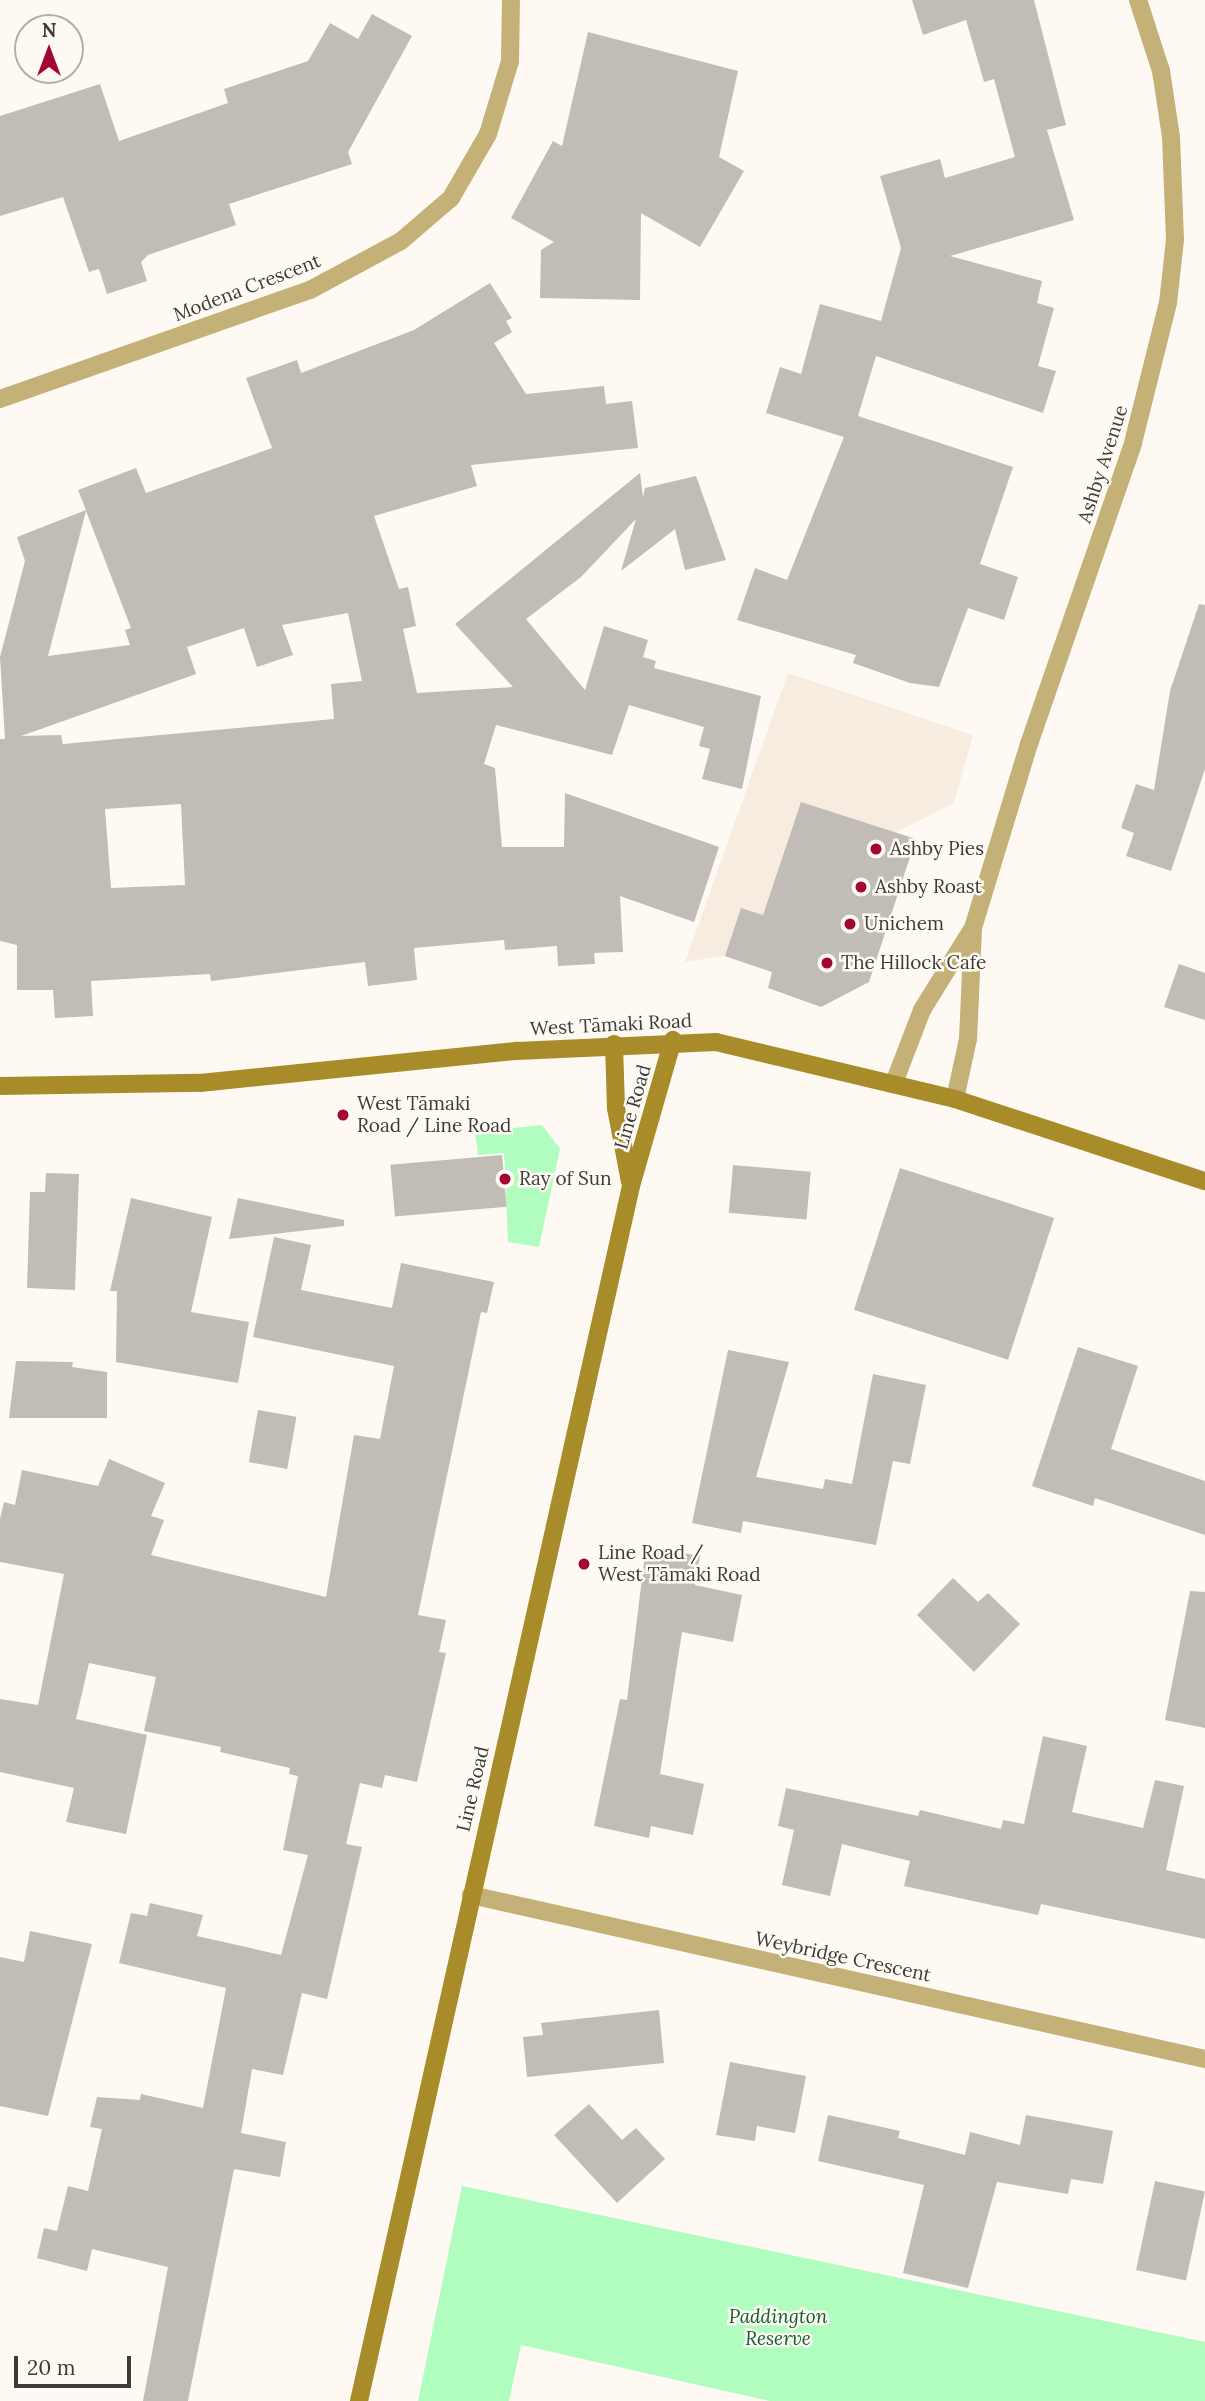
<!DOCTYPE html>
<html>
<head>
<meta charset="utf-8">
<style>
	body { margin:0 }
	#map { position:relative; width:1205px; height:2401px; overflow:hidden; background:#fefaf3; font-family:Lora,serif }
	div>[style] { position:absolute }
	.built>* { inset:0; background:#f6ede0 }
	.green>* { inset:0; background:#b1fcbf }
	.building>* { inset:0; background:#c1bcb6; transform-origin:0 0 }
	.minor>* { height:18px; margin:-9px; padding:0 9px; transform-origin:9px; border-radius:9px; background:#c3b178 }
	.tertiary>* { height:18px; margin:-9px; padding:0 9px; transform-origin:9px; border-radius:9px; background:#c3b178 }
	.secondary>* { height:18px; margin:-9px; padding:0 9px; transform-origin:9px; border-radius:9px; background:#a88c2a }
	.dots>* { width:19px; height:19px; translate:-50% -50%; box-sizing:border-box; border:4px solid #fefaf3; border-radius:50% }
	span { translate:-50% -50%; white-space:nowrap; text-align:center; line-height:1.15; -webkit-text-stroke:5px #fefaf3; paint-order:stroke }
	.street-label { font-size:19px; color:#3e3c3a }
	.poi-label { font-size:19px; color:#3e3c3a }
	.left { translate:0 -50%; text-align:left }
	.park-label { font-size:19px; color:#0e612b; font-style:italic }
	.north { position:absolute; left:14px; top:14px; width:70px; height:70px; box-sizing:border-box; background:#fefaf3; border:2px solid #b1aea9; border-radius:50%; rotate:0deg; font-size:19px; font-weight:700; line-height:28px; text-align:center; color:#3e3c3a }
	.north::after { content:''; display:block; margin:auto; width:24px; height:32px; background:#a30630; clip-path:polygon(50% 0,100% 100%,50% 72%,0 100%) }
	.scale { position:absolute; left:14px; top:2356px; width:117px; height:32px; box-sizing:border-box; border:4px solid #3e3c3a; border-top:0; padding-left:9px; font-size:21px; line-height:24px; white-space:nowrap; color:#3e3c3a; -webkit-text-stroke:5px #fefaf3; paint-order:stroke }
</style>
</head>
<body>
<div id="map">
	<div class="built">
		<div style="clip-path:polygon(788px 673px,973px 735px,954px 803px,897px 832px,852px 971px,818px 988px,723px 956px,685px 962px)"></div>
	</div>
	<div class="green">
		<div style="clip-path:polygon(542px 1125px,560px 1149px,539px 1247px,508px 1242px,504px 1153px,478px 1155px,475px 1132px)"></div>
		<div style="clip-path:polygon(462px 2186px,1205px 2342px,1205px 2401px,770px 2401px,521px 2345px,509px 2401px,418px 2401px)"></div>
	</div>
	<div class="building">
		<div style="clip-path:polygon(912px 0,1034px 0,1066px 125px,1047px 130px,1074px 220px,950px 256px,1042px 281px,1037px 303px,1054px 308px,1038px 366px,1056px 371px,1043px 413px,876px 356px,858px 416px,1013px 467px,980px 564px,1018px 577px,1004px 620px,968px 608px,939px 687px,910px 683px,853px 663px,856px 655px,737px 620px,755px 568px,787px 580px,844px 437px,766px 413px,780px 367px,801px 374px,820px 304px,881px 321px,901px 248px,880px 176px,940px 159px,945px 178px,1015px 157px,994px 79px,984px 82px,966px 20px,923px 35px)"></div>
		<div style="clip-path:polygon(372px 14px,412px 36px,348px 152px,352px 164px,229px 204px,236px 225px,148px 255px,141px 262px,147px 281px,107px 294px,99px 269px,89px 272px,63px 197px,0 216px,0 116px,100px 84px,119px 141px,228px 103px,224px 89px,308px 61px,330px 23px,358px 39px)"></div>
		<div style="clip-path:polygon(588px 32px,738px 71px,719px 157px,744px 171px,700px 247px,641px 213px,640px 300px,540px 298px,541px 250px,554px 242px,511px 218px,553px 141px,562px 146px)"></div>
		<div style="clip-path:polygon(evenodd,490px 283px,512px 318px,506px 321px,512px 332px,494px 343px,526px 394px,604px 386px,606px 404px,632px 401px,638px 448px,471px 465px,477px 486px,374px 516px,399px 589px,408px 587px,416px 626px,403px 629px,417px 693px,513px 687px,455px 624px,640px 473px,643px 497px,645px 488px,696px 476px,726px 560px,685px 570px,675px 529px,621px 571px,636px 519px,581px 577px,526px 619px,585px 690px,604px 626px,648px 640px,643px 657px,656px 661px,654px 668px,761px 696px,742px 789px,702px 779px,710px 749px,699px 746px,704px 727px,629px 705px,612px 755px,496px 725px,484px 764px,495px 768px,502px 847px,564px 847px,565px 793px,719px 847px,694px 922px,620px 896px,623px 952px,594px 953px,595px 964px,558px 966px,557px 946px,505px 950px,504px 940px,414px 948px,417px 980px,368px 986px,365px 962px,211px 981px,210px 974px,91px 981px,93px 1016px,55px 1018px,53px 990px,17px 990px,17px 945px,0 941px,0 739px,5px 739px,0 657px,25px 561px,17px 537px,86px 510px,78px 490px,136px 468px,146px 493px,272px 448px,246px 378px,297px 360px,301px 373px,414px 330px,490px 283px,86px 511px,131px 628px,125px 630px,130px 645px,48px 656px,86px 511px,490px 283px,348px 613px,362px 681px,331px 684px,334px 719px,63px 744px,61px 735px,21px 736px,196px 674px,187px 647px,244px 628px,257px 667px,293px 655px,282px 625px,348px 613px,490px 283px,181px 804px,185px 885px,111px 888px,105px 809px,181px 804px)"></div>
		<div style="clip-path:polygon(1199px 604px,1205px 605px,1205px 769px,1171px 871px,1126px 856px,1134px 833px,1121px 828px,1136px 784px,1154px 790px,1170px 691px)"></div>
		<div style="clip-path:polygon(801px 802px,916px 839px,869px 982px,821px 1007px,768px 988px,772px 972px,725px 956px,741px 908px,763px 915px)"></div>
		<div style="clip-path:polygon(1179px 964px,1205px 973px,1205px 1020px,1164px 1007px)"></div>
		<div style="left:502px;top:1155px;width:52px;height:112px;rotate:85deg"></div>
		<div style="left:733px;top:1165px;width:78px;height:48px;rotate:5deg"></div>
		<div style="left:900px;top:1168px;width:162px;height:149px;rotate:18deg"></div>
		<div style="clip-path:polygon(46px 1173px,79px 1174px,75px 1290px,27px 1288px,30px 1192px,45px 1192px)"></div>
		<div style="clip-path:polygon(131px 1198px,212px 1217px,191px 1312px,249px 1322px,238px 1383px,116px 1362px,117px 1291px,110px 1291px)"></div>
		<div style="clip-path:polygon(238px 1198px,344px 1220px,344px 1226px,229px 1239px)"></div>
		<div style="clip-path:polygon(274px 1237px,311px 1245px,301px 1290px,392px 1308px,401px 1263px,494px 1282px,487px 1313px,481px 1312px,418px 1615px,446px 1620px,439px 1652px,446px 1653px,417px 1782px,385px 1775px,382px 1788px,360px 1783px,346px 1844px,362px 1847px,327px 1999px,302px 1993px,283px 2075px,252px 2069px,241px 2133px,286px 2142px,280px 2177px,234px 2169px,188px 2401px,143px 2401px,168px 2267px,92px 2249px,87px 2271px,37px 2258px,44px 2228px,57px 2231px,68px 2186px,88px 2191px,102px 2129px,90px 2127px,97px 2097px,140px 2100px,141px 2094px,203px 2108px,226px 1988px,119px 1963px,131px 1913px,147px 1916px,150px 1903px,203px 1915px,197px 1936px,281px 1955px,308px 1855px,283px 1850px,298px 1776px,289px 1774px,290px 1768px,220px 1752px,221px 1747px,144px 1731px,156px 1677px,89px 1663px,76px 1719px,147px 1735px,126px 1834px,66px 1822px,74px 1788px,0 1772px,0 1699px,38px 1705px,64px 1574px,0 1562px,0 1519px,4px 1502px,15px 1505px,22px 1470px,98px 1486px,109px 1459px,165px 1483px,151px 1516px,164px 1520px,151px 1555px,326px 1597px,354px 1435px,380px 1439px,394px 1366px,253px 1337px)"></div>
		<div style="clip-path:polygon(1078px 1347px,1138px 1366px,1111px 1449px,1205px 1481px,1205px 1535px,1095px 1498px,1093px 1506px,1032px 1486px)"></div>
		<div style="clip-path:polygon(728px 1350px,789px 1362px,756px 1477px,823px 1489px,825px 1479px,852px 1484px,873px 1374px,926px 1385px,910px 1464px,893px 1461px,876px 1545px,743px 1521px,741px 1533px,692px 1523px)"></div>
		<div style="clip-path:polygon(16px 1361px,73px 1362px,72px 1367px,107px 1372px,107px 1418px,9px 1418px)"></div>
		<div style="left:258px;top:1410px;width:39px;height:53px;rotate:10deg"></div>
		<div style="clip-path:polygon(646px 1546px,700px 1556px,695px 1585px,742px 1595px,733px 1642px,682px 1632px,660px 1774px,704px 1784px,693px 1835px,651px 1826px,649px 1838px,594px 1826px,620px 1699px,627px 1700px)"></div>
		<div style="clip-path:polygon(953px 1578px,978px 1602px,988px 1593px,1020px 1624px,974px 1672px,917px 1615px)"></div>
		<div style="clip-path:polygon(1190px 1591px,1205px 1592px,1205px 1728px,1165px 1720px)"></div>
		<div style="clip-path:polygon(1043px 1736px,1087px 1746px,1072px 1812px,1143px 1828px,1155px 1780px,1184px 1786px,1166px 1870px,1205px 1879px,1205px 1939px,1041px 1904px,1038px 1915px,904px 1886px,910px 1861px,842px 1844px,830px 1896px,782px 1885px,794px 1830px,778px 1826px,786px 1788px,918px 1816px,920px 1810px,1001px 1829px,1003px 1820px,1024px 1824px)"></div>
		<div style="clip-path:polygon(30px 1931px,92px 1944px,48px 2116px,0 2106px,0 1957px,24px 1962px)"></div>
		<div style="clip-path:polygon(659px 2010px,664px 2063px,527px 2077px,523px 2037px,543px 2035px,541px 2023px)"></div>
		<div style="clip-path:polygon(730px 2062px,806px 2076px,795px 2133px,757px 2126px,755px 2141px,716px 2135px)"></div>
		<div style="clip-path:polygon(589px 2104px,622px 2140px,636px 2128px,665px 2159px,617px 2203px,554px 2135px)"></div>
		<div style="clip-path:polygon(828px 2115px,900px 2131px,898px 2138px,965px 2155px,970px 2132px,1020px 2145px,1026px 2115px,1113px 2131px,1103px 2184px,1071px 2179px,1068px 2194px,997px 2182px,968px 2288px,903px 2273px,924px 2185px,818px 2161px)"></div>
		<div style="left:1155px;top:2181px;width:51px;height:91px;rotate:12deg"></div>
	</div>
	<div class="minor">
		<div style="left:0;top:399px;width:329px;rotate:-19.4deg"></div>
		<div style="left:310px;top:290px;width:103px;rotate:-28.3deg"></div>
		<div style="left:401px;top:241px;width:66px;rotate:-40.7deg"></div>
		<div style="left:451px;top:198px;width:74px;rotate:-60deg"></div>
		<div style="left:488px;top:134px;width:76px;rotate:-73.2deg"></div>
		<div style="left:510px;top:61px;width:61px;rotate:-89.1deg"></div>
		<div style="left:471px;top:1895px;width:752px;rotate:12.59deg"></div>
	</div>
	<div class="tertiary">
		<div style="left:894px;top:1083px;width:78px;rotate:-69deg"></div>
		<div style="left:922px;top:1010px;width:93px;rotate:-58.2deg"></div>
		<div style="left:955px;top:1099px;width:61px;rotate:-77.8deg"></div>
		<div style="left:968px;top:1039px;width:111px;rotate:-87.4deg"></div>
		<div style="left:973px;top:928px;width:192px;rotate:-73.1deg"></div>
		<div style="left:1029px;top:744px;width:318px;rotate:-70.9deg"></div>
		<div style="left:1133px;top:443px;width:144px;rotate:-76deg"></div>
		<div style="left:1168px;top:303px;width:63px;rotate:-83.7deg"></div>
		<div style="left:1175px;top:240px;width:103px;rotate:-92.2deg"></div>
		<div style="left:1171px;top:137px;width:67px;rotate:-98.6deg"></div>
		<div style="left:1161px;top:71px;width:75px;rotate:-107.9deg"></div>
	</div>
	<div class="secondary">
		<div style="left:614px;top:1044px;width:64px;rotate:88.2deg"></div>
		<div style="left:616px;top:1108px;width:75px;rotate:79.3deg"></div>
		<div style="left:0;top:1086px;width:200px;rotate:-0.9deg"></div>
		<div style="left:200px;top:1083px;width:319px;rotate:-5.8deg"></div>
		<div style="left:517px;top:1051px;width:199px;rotate:-2.6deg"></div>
		<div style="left:716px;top:1042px;width:246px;rotate:13.4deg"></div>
		<div style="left:955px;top:1099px;width:263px;rotate:18.2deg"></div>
		<div style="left:359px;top:2401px;width:1245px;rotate:-77.38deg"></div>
		<div style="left:631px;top:1186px;width:152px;rotate:-74deg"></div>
	</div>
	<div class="dots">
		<div style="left:876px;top:849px;background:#a30630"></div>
		<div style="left:861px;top:887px;background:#a30630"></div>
		<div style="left:850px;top:924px;background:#a30630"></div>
		<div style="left:827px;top:963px;background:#a30630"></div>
		<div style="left:343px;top:1115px;background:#a30630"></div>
		<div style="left:505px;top:1179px;background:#a30630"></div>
		<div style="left:584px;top:1564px;background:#a30630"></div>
	</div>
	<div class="street-label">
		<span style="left:247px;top:288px;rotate:-21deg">Modena Crescent</span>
		<span style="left:1103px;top:464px;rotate:-72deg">Ashby Avenue</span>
		<span style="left:611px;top:1025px;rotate:-3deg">West Tāmaki Road</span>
		<span style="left:633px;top:1107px;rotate:-74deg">Line Road</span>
		<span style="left:473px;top:1789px;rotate:-77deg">Line Road</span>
		<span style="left:843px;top:1957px;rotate:12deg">Weybridge Crescent</span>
	</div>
	<div class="poi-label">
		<span class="left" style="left:890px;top:849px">Ashby Pies</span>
		<span class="left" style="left:875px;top:887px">Ashby Roast</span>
		<span class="left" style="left:864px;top:924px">Unichem</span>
		<span class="left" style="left:841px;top:963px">The Hillock Cafe</span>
		<span class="left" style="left:357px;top:1115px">West Tāmaki<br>Road / Line Road</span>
		<span class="left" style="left:519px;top:1179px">Ray of Sun</span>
		<span class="left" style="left:598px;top:1564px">Line Road /<br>West Tāmaki Road</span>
	</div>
	<div class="park-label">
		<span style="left:778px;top:2328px">Paddington<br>Reserve</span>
	</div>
	<div class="north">N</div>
	<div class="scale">20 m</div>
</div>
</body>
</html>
